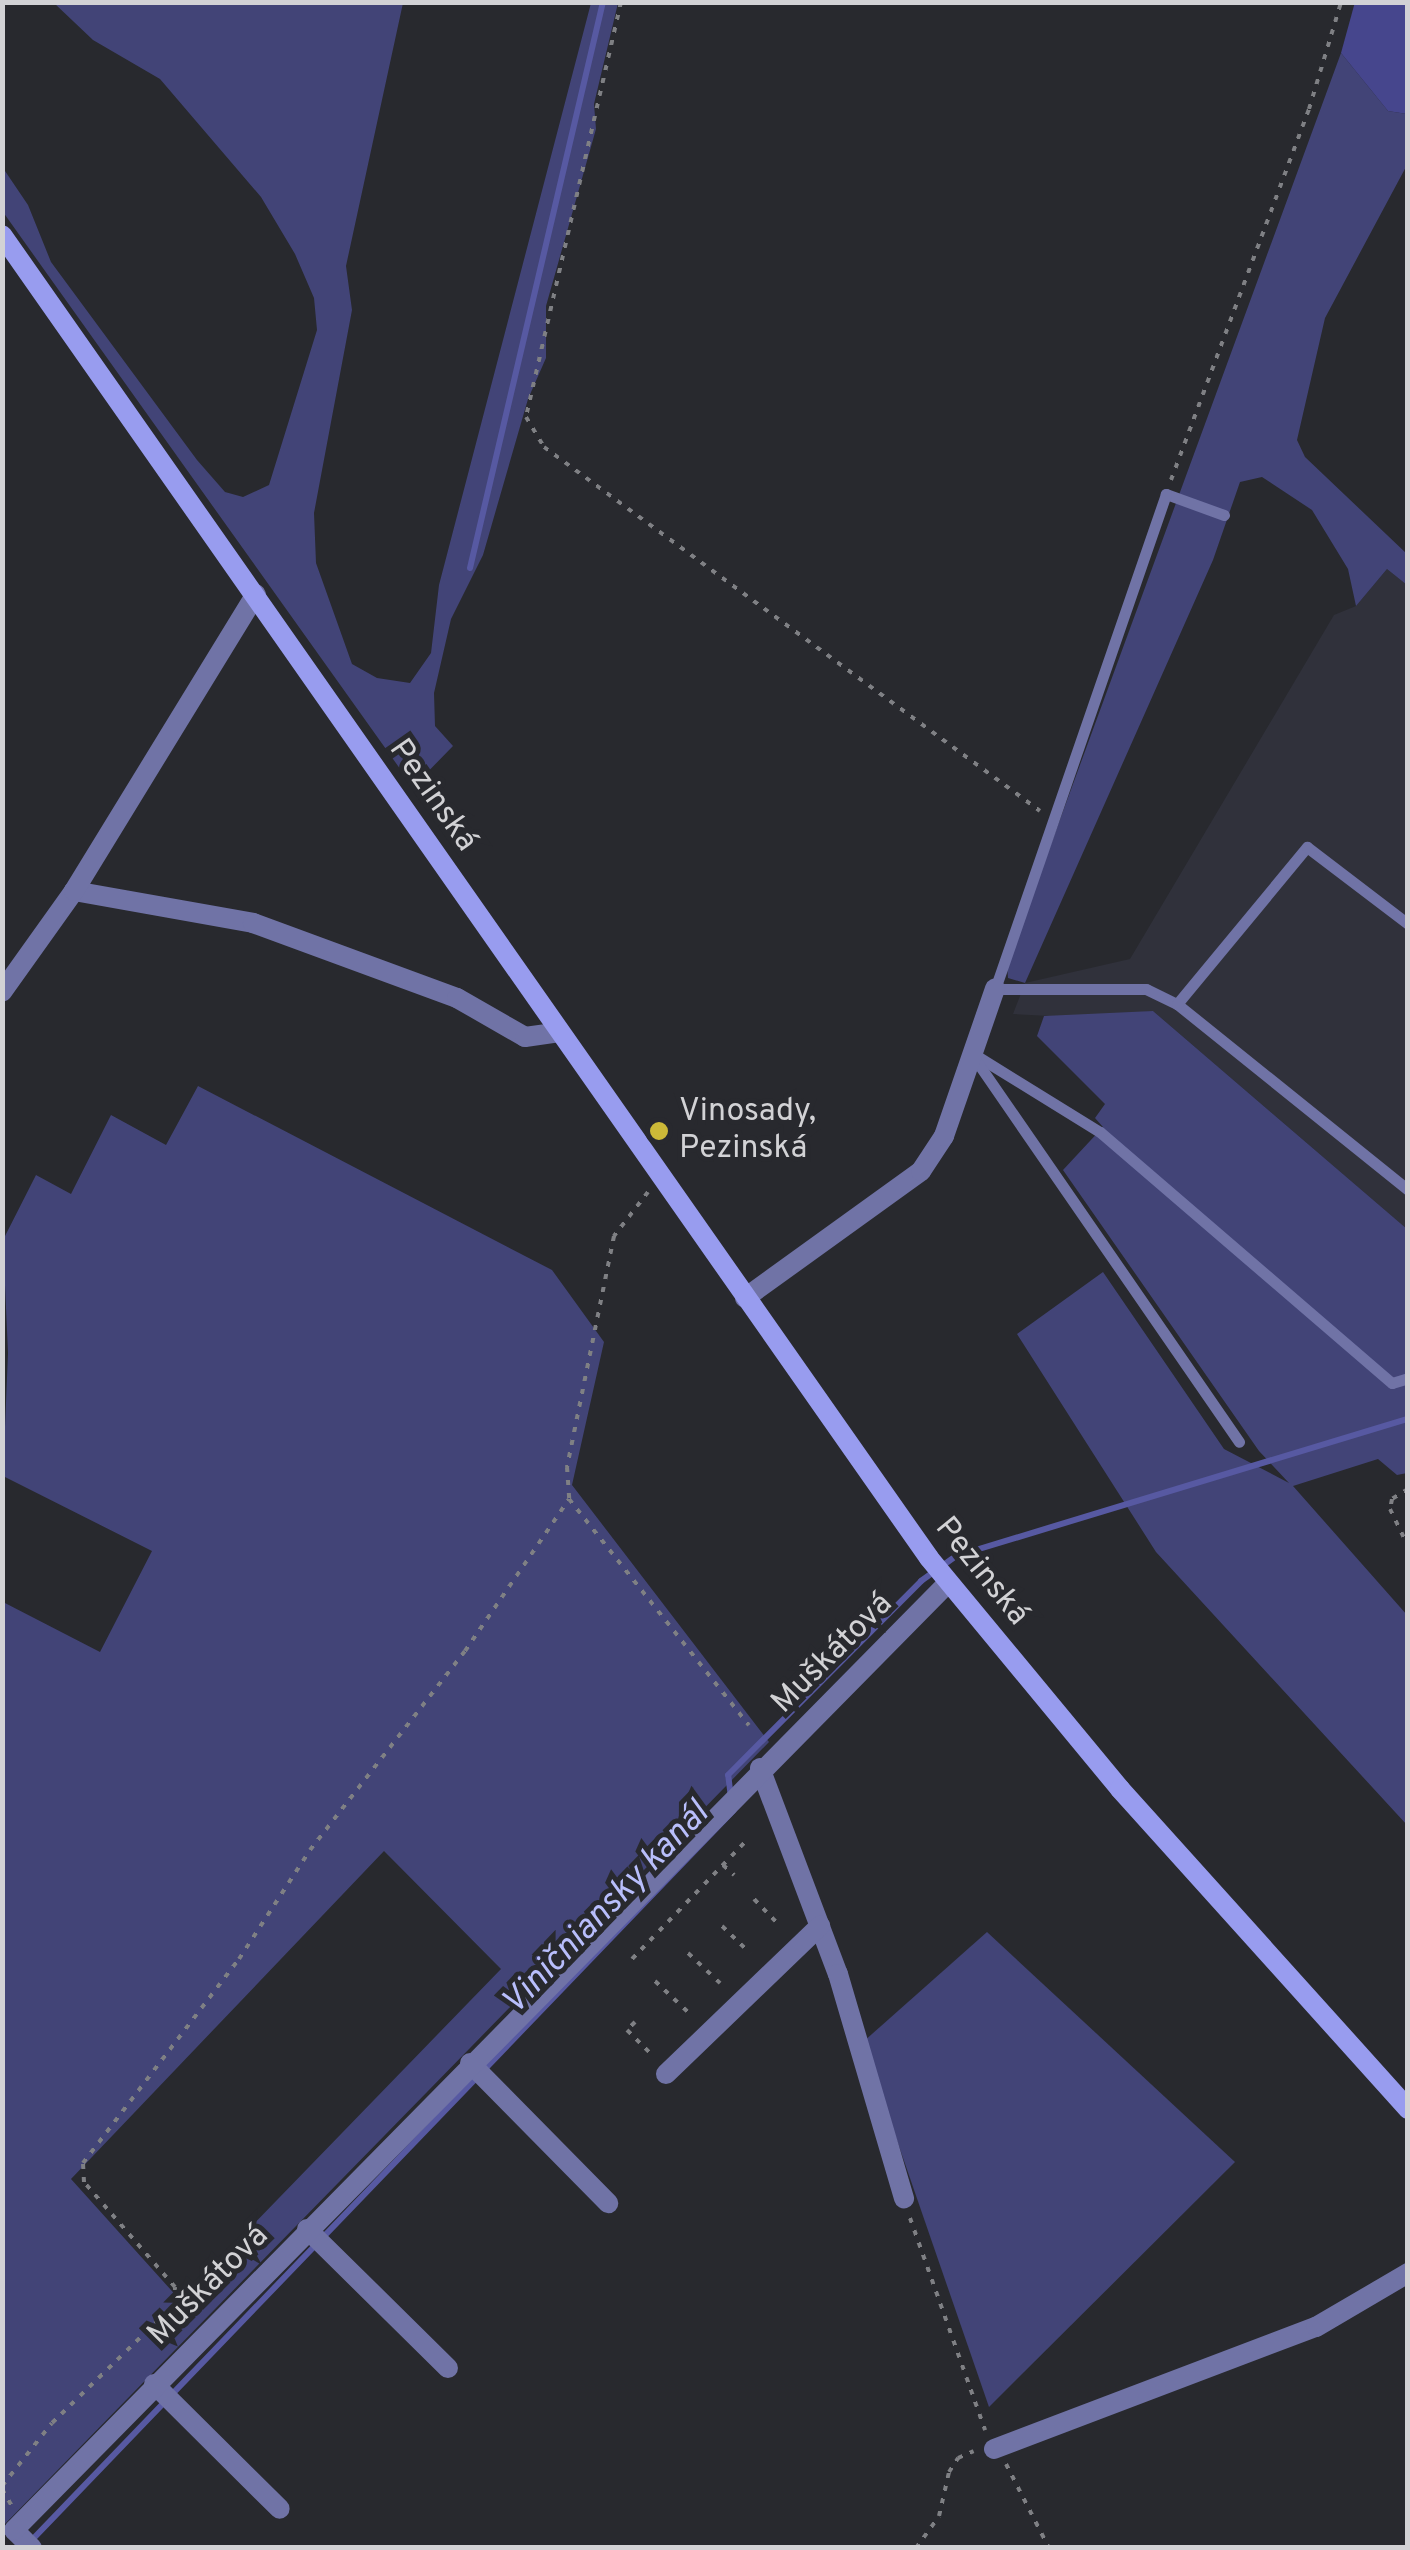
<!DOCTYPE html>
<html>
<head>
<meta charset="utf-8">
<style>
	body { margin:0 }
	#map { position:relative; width:1410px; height:2550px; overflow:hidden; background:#28292e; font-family:Overpass,sans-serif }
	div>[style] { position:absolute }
	.built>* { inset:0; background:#30313b }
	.green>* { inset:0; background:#424477 }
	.forest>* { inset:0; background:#46468d }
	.stream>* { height:6px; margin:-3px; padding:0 3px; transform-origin:3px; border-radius:3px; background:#5759a2 }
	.path>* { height:4px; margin-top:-2px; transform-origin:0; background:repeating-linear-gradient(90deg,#7f8084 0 5px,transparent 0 13px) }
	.lane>* { height:11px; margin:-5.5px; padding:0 5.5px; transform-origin:5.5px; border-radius:5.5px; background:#7073a6 }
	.street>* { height:20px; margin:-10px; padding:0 10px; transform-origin:10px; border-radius:10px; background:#7073a6 }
	.secondary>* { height:20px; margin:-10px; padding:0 10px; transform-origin:10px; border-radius:10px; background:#989cef }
	.dots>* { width:28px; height:28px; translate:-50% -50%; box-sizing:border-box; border:5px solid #28292e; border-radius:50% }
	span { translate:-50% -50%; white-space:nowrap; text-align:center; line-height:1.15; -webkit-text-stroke:10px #28292e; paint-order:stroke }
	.street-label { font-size:32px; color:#d2d2d5 }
	.poi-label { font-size:32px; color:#d2d2d5 }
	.left { translate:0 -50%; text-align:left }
	.water-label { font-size:35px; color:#b8befb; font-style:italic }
	.frame { position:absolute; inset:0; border:5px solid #d2d2d5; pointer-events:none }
</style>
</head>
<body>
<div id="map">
	<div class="built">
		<div style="clip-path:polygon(1387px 569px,1407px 585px,1407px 1229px,1153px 1011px,1088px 1018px,1013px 1014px,1025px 983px,1130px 959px,1334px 615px,1356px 606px)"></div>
	</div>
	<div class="green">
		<div style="clip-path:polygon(54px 3px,403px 3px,346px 266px,352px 310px,314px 513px,316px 563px,352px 664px,377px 678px,410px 683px,431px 653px,439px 585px,591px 3px,618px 3px,594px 104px,596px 129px,546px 306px,546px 358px,528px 399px,483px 555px,451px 619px,434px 693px,435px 726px,453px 746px,413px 787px,3px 212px,3px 168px,28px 205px,51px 262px,197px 460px,225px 492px,243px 497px,269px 485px,317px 330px,314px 298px,295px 254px,261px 197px,160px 79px,93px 40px)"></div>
		<div style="clip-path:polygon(1341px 53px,1388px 111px,1407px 114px,1407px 165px,1325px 318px,1297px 440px,1305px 457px,1407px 554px,1407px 585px,1387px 569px,1356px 606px,1348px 569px,1312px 510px,1262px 477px,1240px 482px,1213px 560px,1025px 983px,1008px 978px,1007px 964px)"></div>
		<div style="clip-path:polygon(1153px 1011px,1407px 1229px,1407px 1473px,1397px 1475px,1378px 1459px,1293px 1486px,1407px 1615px,1407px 1825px,1156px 1552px,1017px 1334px,1103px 1272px,1224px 1449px,1289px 1483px,1259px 1451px,1063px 1170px,1103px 1127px,1095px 1118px,1105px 1104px,1037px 1036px,1044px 1016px)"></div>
		<div style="clip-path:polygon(evenodd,198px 1086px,552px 1270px,604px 1342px,572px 1485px,769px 1742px,3px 2526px,3px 1602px,100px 1652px,152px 1551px,3px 1476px,8px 1353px,3px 1240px,36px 1175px,71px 1194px,111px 1115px,166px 1145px,198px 1086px,384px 1851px,501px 1969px,180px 2300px,71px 2179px,384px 1851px)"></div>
		<div style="clip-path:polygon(987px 1932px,1235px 2162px,989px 2407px,863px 2042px)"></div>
	</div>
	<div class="forest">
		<div style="clip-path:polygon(1355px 2px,1407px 3px,1407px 114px,1388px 111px,1341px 53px)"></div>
	</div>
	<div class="stream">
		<div style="left:470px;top:568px;width:581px;rotate:-76.78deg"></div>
		<div style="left:731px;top:1798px;width:23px;rotate:-97deg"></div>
		<div style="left:728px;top:1775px;width:274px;rotate:-45.1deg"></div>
		<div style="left:921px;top:1581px;width:43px;rotate:-35.5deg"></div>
		<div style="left:956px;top:1556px;width:472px;rotate:-16.9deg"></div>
		<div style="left:29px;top:2543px;width:1016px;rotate:-46.12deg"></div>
	</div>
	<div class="path">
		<div style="left:621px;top:2px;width:426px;rotate:102.9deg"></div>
		<div style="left:526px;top:417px;width:35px;rotate:59deg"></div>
		<div style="left:544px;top:447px;width:615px;rotate:36.27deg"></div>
		<div style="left:1171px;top:480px;width:396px;rotate:-69.6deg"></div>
		<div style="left:1309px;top:109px;width:112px;rotate:-73.3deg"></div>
		<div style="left:648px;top:1192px;width:56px;rotate:127.7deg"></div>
		<div style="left:614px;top:1236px;width:236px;rotate:101.5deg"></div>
		<div style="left:567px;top:1467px;width:32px;rotate:86deg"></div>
		<div style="left:569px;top:1499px;width:289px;rotate:51.5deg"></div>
		<div style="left:1408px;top:1489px;width:19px;rotate:148deg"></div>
		<div style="left:1392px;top:1499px;width:10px;rotate:101deg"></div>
		<div style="left:1390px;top:1509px;width:41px;rotate:64.1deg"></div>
		<div style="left:723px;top:1865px;width:15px;rotate:42deg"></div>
		<div style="left:754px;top:1899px;width:36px;rotate:46deg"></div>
		<div style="left:722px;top:1926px;width:39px;rotate:44deg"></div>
		<div style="left:688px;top:1953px;width:44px;rotate:43.2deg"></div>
		<div style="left:632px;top:1959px;width:165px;rotate:-46deg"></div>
		<div style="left:655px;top:1981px;width:47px;rotate:43.3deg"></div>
		<div style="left:635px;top:2022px;width:11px;rotate:135deg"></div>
		<div style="left:627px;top:2030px;width:31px;rotate:45deg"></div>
		<div style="left:910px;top:2218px;width:225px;rotate:70.5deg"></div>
		<div style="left:1006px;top:2464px;width:94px;rotate:62.9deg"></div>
		<div style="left:2px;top:2486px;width:80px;rotate:-51.6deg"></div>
		<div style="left:52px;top:2423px;width:173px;rotate:-44.1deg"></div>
		<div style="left:176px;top:2303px;width:16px;rotate:-94deg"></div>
		<div style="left:175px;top:2287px;width:139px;rotate:-130.9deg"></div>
		<div style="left:84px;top:2182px;width:19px;rotate:-93deg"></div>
		<div style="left:83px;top:2163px;width:257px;rotate:-52.6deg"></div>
		<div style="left:239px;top:1959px;width:130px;rotate:-56.9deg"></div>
		<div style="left:310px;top:1850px;width:252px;rotate:-52.1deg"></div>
		<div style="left:465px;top:1651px;width:184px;rotate:-55.6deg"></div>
		<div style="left:2px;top:2489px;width:20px;rotate:60deg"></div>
		<div style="left:916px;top:2548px;width:39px;rotate:-54deg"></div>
		<div style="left:939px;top:2516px;width:45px;rotate:-77.2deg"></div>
		<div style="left:949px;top:2472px;width:17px;rotate:-57deg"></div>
		<div style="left:958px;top:2458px;width:17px;rotate:-24deg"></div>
	</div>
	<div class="lane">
		<div style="left:1224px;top:515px;width:62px;rotate:-160.1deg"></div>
		<div style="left:1166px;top:494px;width:524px;rotate:109.06deg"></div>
		<div style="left:995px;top:989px;width:151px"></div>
		<div style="left:1146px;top:989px;width:34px;rotate:26deg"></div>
		<div style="left:1177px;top:1004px;width:297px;rotate:38.8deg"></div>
		<div style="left:1177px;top:1004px;width:204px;rotate:-50.4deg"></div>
		<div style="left:1307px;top:847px;width:127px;rotate:37.3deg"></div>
		<div style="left:972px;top:1053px;width:150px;rotate:31.7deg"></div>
		<div style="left:1100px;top:1132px;width:385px;rotate:40.7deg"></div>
		<div style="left:1392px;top:1383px;width:17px;rotate:-17deg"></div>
		<div style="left:975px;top:1059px;width:465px;rotate:55.4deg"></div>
	</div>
	<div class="street">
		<div style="left:74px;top:891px;width:182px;rotate:10.1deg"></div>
		<div style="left:253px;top:923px;width:217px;rotate:20.2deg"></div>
		<div style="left:457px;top:998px;width:78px;rotate:29.8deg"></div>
		<div style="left:525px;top:1037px;width:35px;rotate:-8deg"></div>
		<div style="left:2px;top:992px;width:124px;rotate:-54.5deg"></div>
		<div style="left:74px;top:891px;width:348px;rotate:-58.5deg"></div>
		<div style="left:745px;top:1298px;width:217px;rotate:-35.8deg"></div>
		<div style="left:921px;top:1171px;width:42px;rotate:-56.7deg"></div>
		<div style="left:944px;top:1136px;width:156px;rotate:-70.9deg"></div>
		<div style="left:760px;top:1768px;width:220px;rotate:69.3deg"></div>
		<div style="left:838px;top:1974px;width:234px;rotate:73.6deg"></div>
		<div style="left:470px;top:2063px;width:197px;rotate:45.4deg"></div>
		<div style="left:666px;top:2074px;width:214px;rotate:-43.9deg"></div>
		<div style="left:307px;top:2229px;width:198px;rotate:44.6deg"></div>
		<div style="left:154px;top:2384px;width:177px;rotate:44.8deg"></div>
		<div style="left:994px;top:2449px;width:344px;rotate:-20.8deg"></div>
		<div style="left:1316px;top:2327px;width:107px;rotate:-30.4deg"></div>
		<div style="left:32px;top:2548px;width:25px;rotate:-135deg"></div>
		<div style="left:14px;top:2530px;width:1330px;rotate:-45.4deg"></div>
	</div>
	<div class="secondary">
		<div style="left:2px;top:235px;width:1615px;rotate:54.98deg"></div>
		<div style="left:929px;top:1558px;width:300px;rotate:50.4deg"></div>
		<div style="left:1120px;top:1789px;width:431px;rotate:48deg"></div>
	</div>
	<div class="dots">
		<div style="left:659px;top:1131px;background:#ccb938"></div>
	</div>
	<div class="street-label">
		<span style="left:432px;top:796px;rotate:55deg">Pezinská</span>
		<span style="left:981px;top:1572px;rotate:51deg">Pezinská</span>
		<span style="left:833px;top:1654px;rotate:-45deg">Muškátová</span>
		<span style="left:209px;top:2286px;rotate:-45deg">Muškátová</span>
	</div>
	<div class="poi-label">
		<span class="left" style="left:679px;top:1131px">Vinosady,<br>Pezinská</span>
	</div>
	<div class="water-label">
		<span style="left:606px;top:1909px;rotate:-46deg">Viničniansky kanál</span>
	</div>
	<div class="frame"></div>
</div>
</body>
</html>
